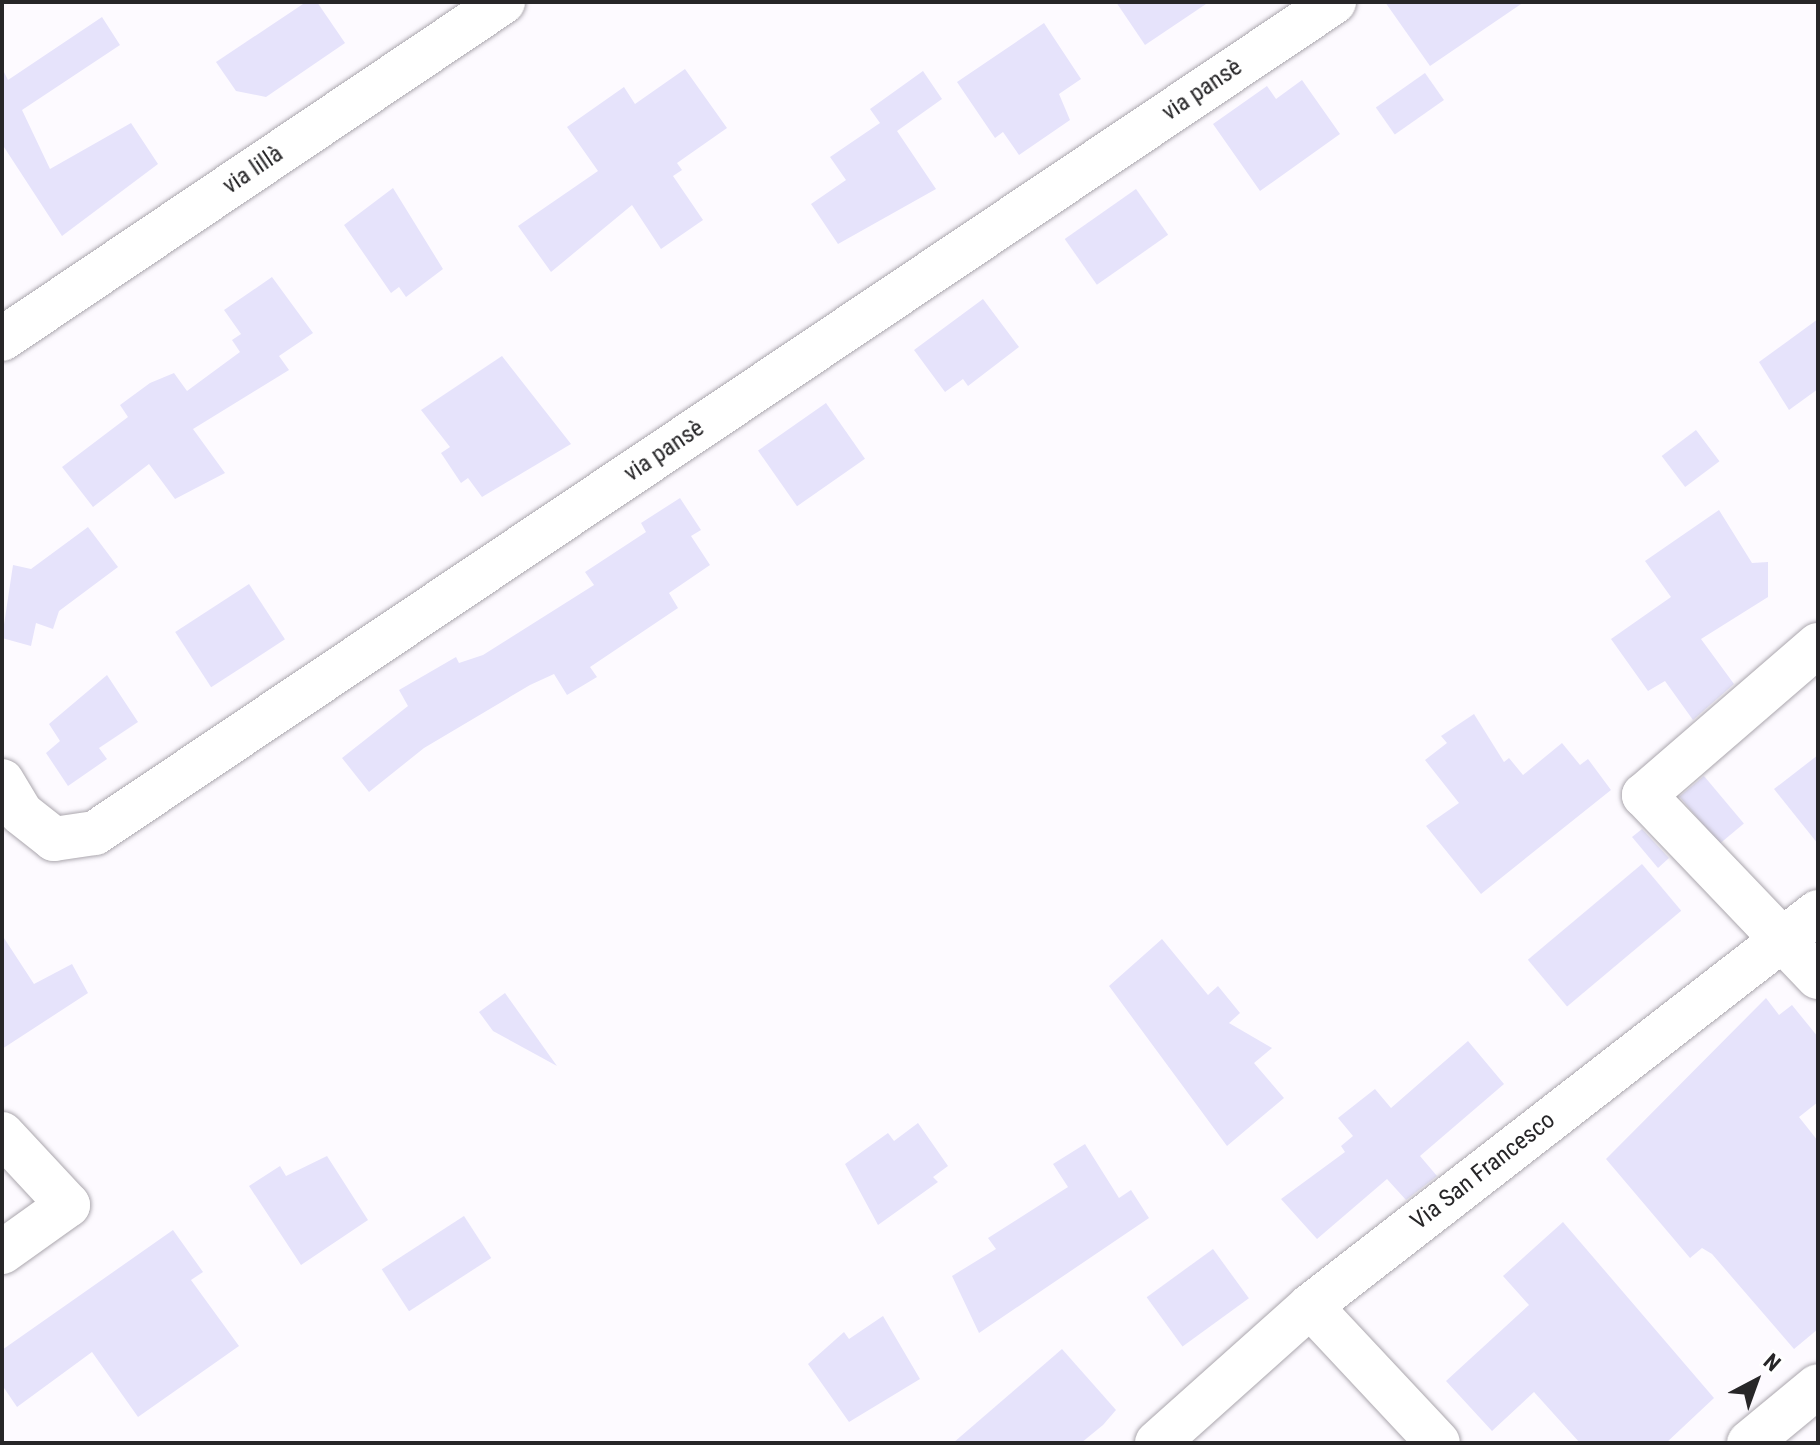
<!DOCTYPE html>
<html>
<head>
<meta charset="utf-8">
<style>
	body { margin:0 }
	#map { position:relative; width:1820px; height:1445px; overflow:hidden; background:#fdfaff; font-family:"Roboto Condensed",sans-serif }
	div>[style] { position:absolute }
	.building>* { inset:0; background:#e6e3fb; transform-origin:0 0 }
	.roads { filter:drop-shadow(0 0 2px #aba7ae) drop-shadow(0 0 2px #aba7ae) }
	.minor>* { height:44px; margin:-22px; padding:0 22px; transform-origin:22px; border-radius:22px; background:#fff }
	span { translate:-50% -50%; white-space:nowrap; text-align:center; line-height:1.15; -webkit-text-stroke:6px #fff; paint-order:stroke }
	.street-label { font-size:24px; color:#272628 }
	.frame { position:absolute; inset:0; border:4px solid #272628; pointer-events:none }
	.north { position:absolute; left:1716px; top:1341px; width:80px; height:80px; -webkit-text-stroke:6px #fff; paint-order:stroke; rotate:41deg; font-size:22px; font-weight:700; line-height:32px; text-align:center; color:#272628 }
	.north::after { content:''; display:block; margin:auto; width:28px; height:36px; background:#272628; clip-path:polygon(50% 0,100% 100%,50% 72%,0 100%) }
</style>
</head>
<body>
<div id="map">
	<div class="building">
		<div style="clip-path:polygon(306px 2px,317px 2px,345px 43px,266px 97px,236px 91px,216px 62px)"></div>
		<div style="clip-path:polygon(1116px 2px,1209px 2px,1145px 45px)"></div>
		<div style="clip-path:polygon(1385px 2px,1524px 2px,1430px 66px)"></div>
		<div style="clip-path:polygon(102px 17px,120px 45px,22px 110px,50px 169px,131px 123px,158px 164px,62px 236px,2px 144px,2px 68px,8px 80px)"></div>
		<div style="clip-path:polygon(1044px 23px,1081px 79px,1059px 94px,1070px 120px,1019px 155px,1003px 132px,995px 138px,957px 82px)"></div>
		<div style="clip-path:polygon(685px 69px,727px 128px,677px 163px,682px 170px,673px 176px,703px 220px,661px 249px,632px 205px,551px 272px,518px 226px,598px 171px,567px 127px,624px 87px,635px 104px)"></div>
		<div style="clip-path:polygon(923px 71px,942px 99px,897px 131px,936px 189px,838px 244px,811px 204px,846px 180px,830px 157px,880px 123px,870px 109px)"></div>
		<div style="left:1425px;top:73px;width:33px;height:60px;rotate:55deg"></div>
		<div style="clip-path:polygon(1302px 80px,1340px 134px,1260px 191px,1213px 124px,1267px 86px,1276px 99px)"></div>
		<div style="clip-path:polygon(393px 188px,443px 269px,406px 297px,399px 287px,391px 293px,344px 225px)"></div>
		<div style="left:1136px;top:189px;width:56px;height:87px;rotate:55deg"></div>
		<div style="clip-path:polygon(272px 277px,313px 333px,279px 356px,289px 370px,193px 429px,225px 473px,175px 499px,149px 464px,93px 507px,62px 467px,128px 417px,120px 405px,150px 383px,174px 373px,187px 391px,240px 352px,232px 340px,241px 334px,224px 310px)"></div>
		<div style="clip-path:polygon(983px 299px,1019px 347px,968px 386px,963px 379px,945px 392px,914px 350px)"></div>
		<div style="clip-path:polygon(1818px 319px,1818px 389px,1789px 410px,1759px 362px)"></div>
		<div style="clip-path:polygon(502px 356px,571px 444px,482px 497px,468px 478px,461px 483px,441px 453px,450px 447px,421px 410px)"></div>
		<div style="left:826px;top:403px;width:68px;height:83px;rotate:55deg"></div>
		<div style="left:1696px;top:430px;width:39px;height:43px;rotate:53deg"></div>
		<div style="clip-path:polygon(680px 498px,701px 530px,691px 536px,710px 565px,669px 593px,678px 608px,590px 667px,597px 677px,567px 695px,554px 674px,530px 685px,424px 748px,369px 792px,342px 758px,408px 706px,399px 690px,456px 657px,459px 663px,483px 655px,594px 585px,585px 572px,646px 532px,641px 523px)"></div>
		<div style="clip-path:polygon(1719px 510px,1752px 563px,1768px 562px,1768px 597px,1701px 639px,1734px 684px,1693px 720px,1665px 681px,1648px 691px,1611px 639px,1671px 597px,1645px 561px)"></div>
		<div style="clip-path:polygon(88px 527px,118px 567px,59px 611px,53px 629px,36px 623px,31px 646px,2px 638px,13px 565px,31px 569px)"></div>
		<div style="left:249px;top:584px;width:66px;height:88px;rotate:57deg"></div>
		<div style="clip-path:polygon(107px 675px,138px 722px,99px 748px,107px 759px,68px 786px,46px 753px,60px 741px,49px 724px)"></div>
		<div style="clip-path:polygon(1474px 714px,1504px 762px,1509px 758px,1523px 775px,1562px 743px,1580px 765px,1588px 759px,1611px 790px,1481px 894px,1426px 826px,1459px 803px,1425px 760px,1447px 743px,1441px 736px)"></div>
		<div style="clip-path:polygon(1818px 755px,1818px 844px,1774px 789px)"></div>
		<div style="left:1704px;top:776px;width:62px;height:32px;rotate:50deg"></div>
		<div style="clip-path:polygon(1642px 829px,1669px 858px,1658px 868px,1632px 837px)"></div>
		<div style="left:1642px;top:864px;width:61px;height:149px;rotate:50deg"></div>
		<div style="clip-path:polygon(2px 935px,34px 984px,72px 964px,88px 993px,2px 1049px)"></div>
		<div style="clip-path:polygon(1162px 939px,1208px 995px,1218px 986px,1240px 1013px,1229px 1023px,1272px 1048px,1254px 1063px,1284px 1098px,1227px 1146px,1109px 986px)"></div>
		<div style="clip-path:polygon(505px 993px,557px 1066px,493px 1031px,479px 1012px)"></div>
		<div style="clip-path:polygon(1766px 998px,1779px 1015px,1792px 1005px,1818px 1037px,1818px 1102px,1799px 1117px,1818px 1141px,1818px 1329px,1794px 1349px,1712px 1254px,1702px 1248px,1690px 1258px,1606px 1159px)"></div>
		<div style="clip-path:polygon(1468px 1041px,1504px 1084px,1420px 1156px,1437px 1176px,1406px 1200px,1387px 1179px,1317px 1239px,1281px 1199px,1345px 1152px,1341px 1146px,1353px 1136px,1338px 1118px,1375px 1089px,1391px 1108px)"></div>
		<div style="clip-path:polygon(918px 1123px,948px 1166px,933px 1177px,938px 1182px,878px 1225px,845px 1164px,888px 1133px,894px 1141px)"></div>
		<div style="clip-path:polygon(1085px 1144px,1119px 1198px,1131px 1190px,1149px 1218px,979px 1333px,952px 1276px,996px 1249px,988px 1238px,1068px 1187px,1053px 1164px)"></div>
		<div style="clip-path:polygon(327px 1156px,368px 1220px,301px 1265px,249px 1186px,280px 1166px,286px 1176px)"></div>
		<div style="left:464px;top:1216px;width:50px;height:98px;rotate:57deg"></div>
		<div style="clip-path:polygon(1563px 1222px,1714px 1398px,1666px 1443px,1580px 1443px,1534px 1392px,1492px 1431px,1446px 1381px,1529px 1305px,1503px 1276px)"></div>
		<div style="clip-path:polygon(173px 1230px,203px 1272px,191px 1280px,239px 1346px,138px 1417px,92px 1352px,17px 1407px,2px 1385px,2px 1350px)"></div>
		<div style="left:1213px;top:1249px;width:61px;height:82px;rotate:54deg"></div>
		<div style="clip-path:polygon(883px 1316px,920px 1379px,849px 1422px,808px 1364px,844px 1332px,849px 1339px)"></div>
		<div style="clip-path:polygon(1062px 1349px,1116px 1410px,1103px 1425px,1081px 1443px,953px 1443px)"></div>
	</div>
	<div class="roads">
		<div class="minor">
			<div style="left:2px;top:339px;width:604px;rotate:-33.93deg"></div>
			<div style="left:1818px;top:645px;width:230px;rotate:139.2deg"></div>
			<div style="left:1644px;top:795px;width:252px;rotate:46.3deg"></div>
			<div style="left:2px;top:781px;width:37px;rotate:59deg"></div>
			<div style="left:21px;top:813px;width:42px;rotate:38.2deg"></div>
			<div style="left:54px;top:839px;width:41px;rotate:-8.3deg"></div>
			<div style="left:95px;top:833px;width:1492px;rotate:-33.85deg"></div>
			<div style="left:2px;top:1134px;width:97px;rotate:47.1deg"></div>
			<div style="left:68px;top:1205px;width:81px;rotate:144.5deg"></div>
			<div style="left:1310px;top:1306px;width:187px;rotate:46.9deg"></div>
			<div style="left:1157px;top:1443px;width:205px;rotate:-41.8deg"></div>
			<div style="left:1310px;top:1306px;width:643px;rotate:-37.8deg"></div>
			<div style="left:1749px;top:1443px;width:89px;rotate:-39.6deg"></div>
		</div>
	</div>
	<div class="street-label">
		<span style="left:1202px;top:90px;rotate:-34deg">via pansè</span>
		<span style="left:253px;top:170px;rotate:-34deg">via lillà</span>
		<span style="left:664px;top:451px;rotate:-34deg">via pansè</span>
		<span style="left:1483px;top:1171px;rotate:-38deg">Via San Francesco</span>
	</div>
	<div class="frame"></div>
	<div class="north">N</div>
</div>
</body>
</html>
